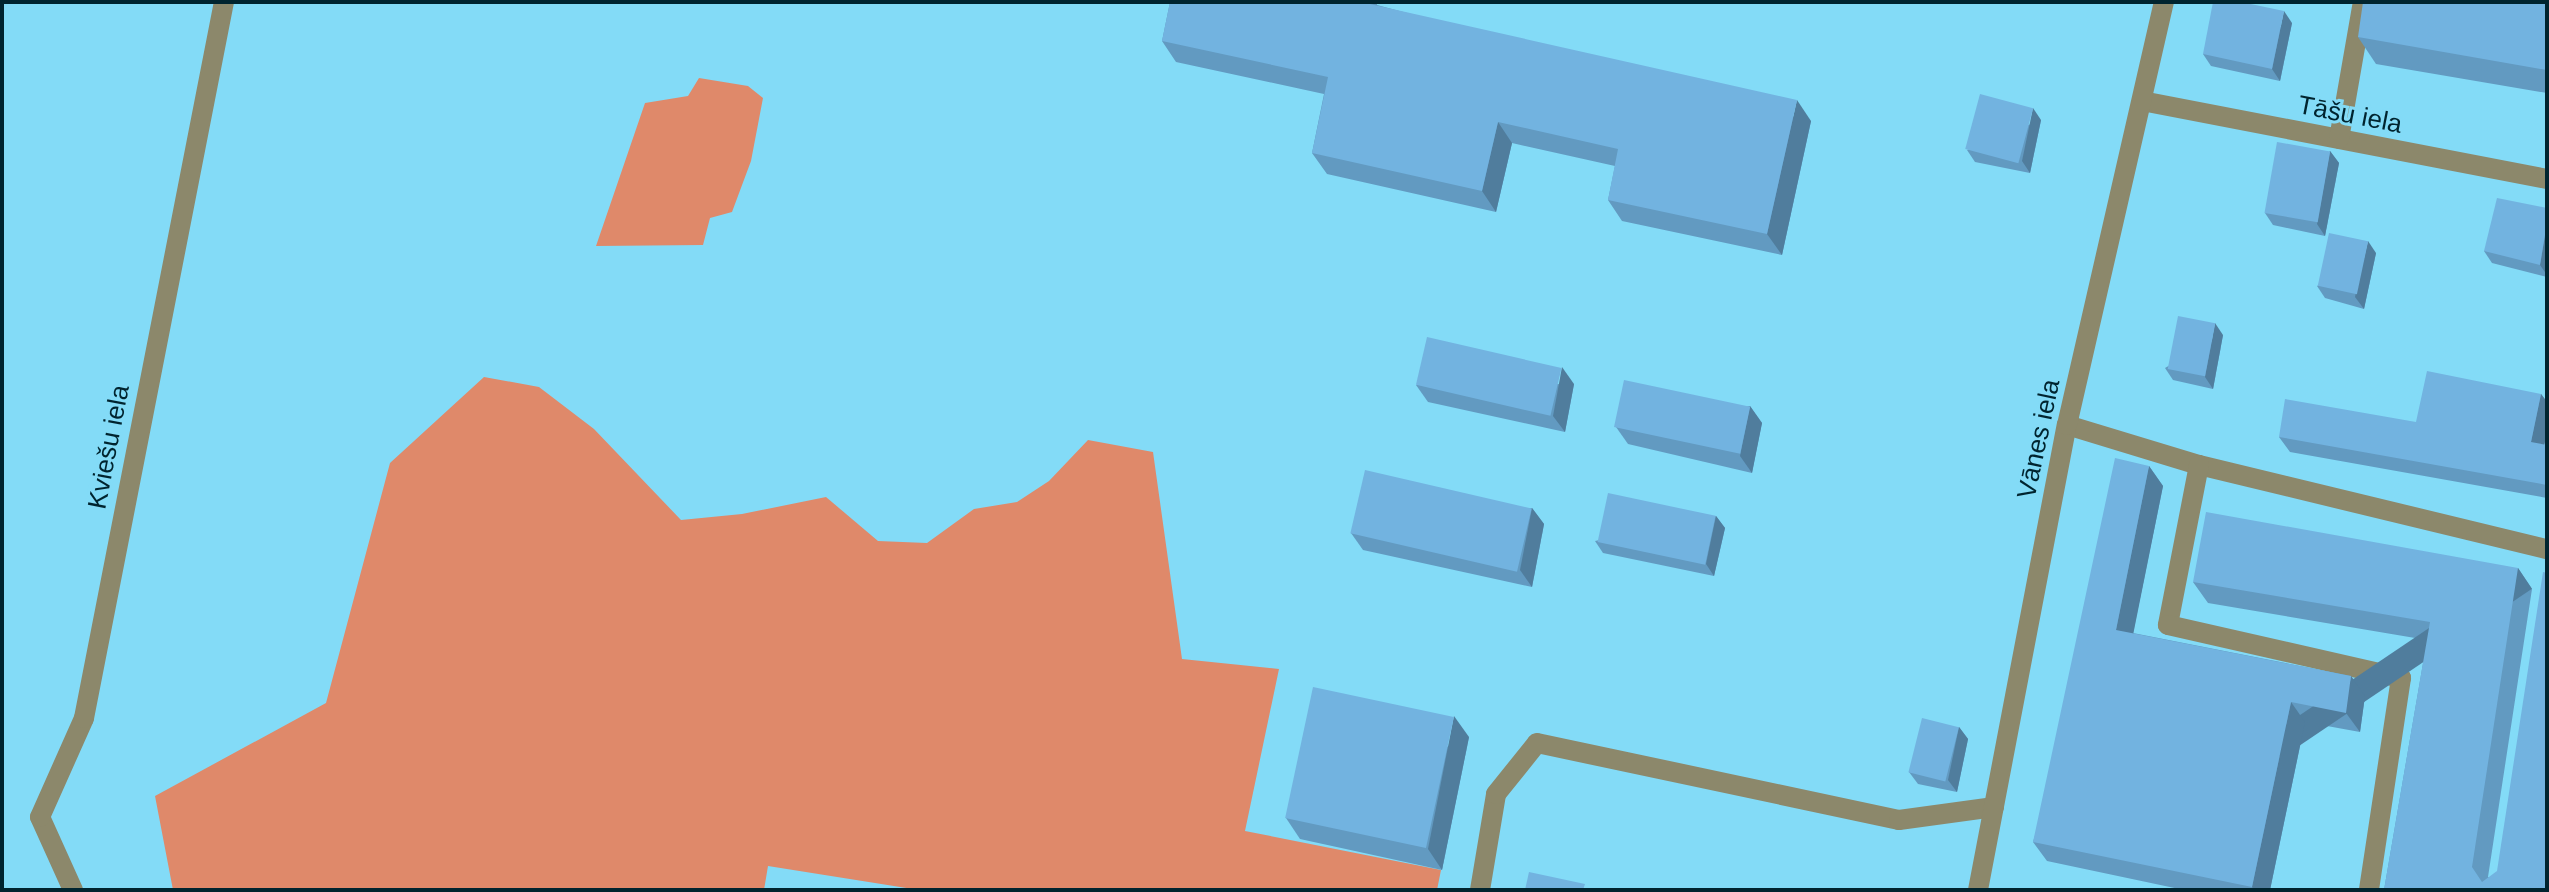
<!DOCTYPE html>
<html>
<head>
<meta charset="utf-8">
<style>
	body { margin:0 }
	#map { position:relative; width:2549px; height:892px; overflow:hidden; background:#83dbf7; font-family:Arial,sans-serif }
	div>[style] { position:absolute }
	.green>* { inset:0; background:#df896a }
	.minor>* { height:20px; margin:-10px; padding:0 10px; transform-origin:10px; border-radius:10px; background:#8c886b }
	.wall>* { inset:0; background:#629ac1 }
	.shaded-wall>* { inset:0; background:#507d9d; transform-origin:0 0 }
	.building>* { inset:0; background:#72b3e0; transform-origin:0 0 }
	span { translate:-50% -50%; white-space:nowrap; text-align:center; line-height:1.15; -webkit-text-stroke:6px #83dbf7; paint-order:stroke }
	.street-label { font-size:26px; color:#00242f }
	.frame { position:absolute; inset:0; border:4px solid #00242f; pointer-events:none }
</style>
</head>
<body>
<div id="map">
	<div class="green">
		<div style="clip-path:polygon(699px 78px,748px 86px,763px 98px,751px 161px,732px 212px,710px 218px,703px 245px,596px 246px,645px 103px,688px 96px)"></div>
		<div style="clip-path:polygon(484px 377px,539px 387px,594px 429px,681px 520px,742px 514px,826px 497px,878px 541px,927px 543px,974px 509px,1017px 502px,1049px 481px,1088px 440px,1153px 452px,1182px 659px,1279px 669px,1245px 831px,1441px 870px,1437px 890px,919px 890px,768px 866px,764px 890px,173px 890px,155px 796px,326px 703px,390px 463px)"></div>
	</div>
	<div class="minor">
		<div style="left:2142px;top:101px;width:412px;rotate:10.9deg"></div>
		<div style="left:2339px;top:139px;width:139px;rotate:-80.1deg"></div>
		<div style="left:2067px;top:425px;width:138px;rotate:16.9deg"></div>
		<div style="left:2199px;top:465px;width:358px;rotate:13.6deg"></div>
		<div style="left:2199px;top:465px;width:163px;rotate:101deg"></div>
		<div style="left:2168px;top:625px;width:239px;rotate:12.8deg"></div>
		<div style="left:2401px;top:678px;width:214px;rotate:98.6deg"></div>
		<div style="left:73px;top:890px;width:80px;rotate:-114.3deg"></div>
		<div style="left:40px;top:817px;width:108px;rotate:-66deg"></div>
		<div style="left:84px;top:718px;width:730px;rotate:-78.94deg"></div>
		<div style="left:1480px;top:890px;width:97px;rotate:-80.5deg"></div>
		<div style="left:1496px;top:794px;width:65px;rotate:-51.2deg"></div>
		<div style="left:1537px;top:743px;width:370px;rotate:12deg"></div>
		<div style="left:1899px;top:820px;width:96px;rotate:-7.8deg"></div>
		<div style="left:1978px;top:890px;width:473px;rotate:-79.2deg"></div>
		<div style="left:2067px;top:425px;width:434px;rotate:-77.1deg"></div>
	</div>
	<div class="wall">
		<div style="clip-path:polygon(1170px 2px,1377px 2px,1377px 5px,1811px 121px,1782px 255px,1622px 221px,1608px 200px,1615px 166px,1512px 143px,1496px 212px,1327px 174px,1312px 153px,1324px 94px,1176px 62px,1162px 41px)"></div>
		<div style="clip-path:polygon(2547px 2px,2547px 93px,2376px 64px,2358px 37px)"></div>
		<div style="clip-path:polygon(2292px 23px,2280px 81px,2211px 66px,2203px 54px)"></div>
		<div style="clip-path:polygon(2041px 120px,2030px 173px,1975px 162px,1967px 150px)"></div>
		<div style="clip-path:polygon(2330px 151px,2339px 163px,2325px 236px,2273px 225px,2265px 213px)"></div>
		<div style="clip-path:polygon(2547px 208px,2547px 277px,2492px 263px,2484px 251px)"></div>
		<div style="clip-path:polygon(2376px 253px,2364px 309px,2325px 298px,2317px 286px)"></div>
		<div style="clip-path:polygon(2223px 335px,2213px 389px,2173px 380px,2165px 368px)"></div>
		<div style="clip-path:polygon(1574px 384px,1565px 432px,1428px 402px,1416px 385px)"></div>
		<div style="clip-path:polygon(2541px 394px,2547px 402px,2547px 431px,2544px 445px,2547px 445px,2547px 498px,2290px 452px,2279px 437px,2416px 422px)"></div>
		<div style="clip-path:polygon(1750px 406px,1762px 423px,1752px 473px,1628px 444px,1616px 427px)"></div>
		<div style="clip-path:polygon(2149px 466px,2163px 486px,2133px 633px,2351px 676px,2365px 696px,2360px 732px,2305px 722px,2270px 890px,2184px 890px,2047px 861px,2033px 842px)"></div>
		<div style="clip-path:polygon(1532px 508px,1544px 524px,1532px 587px,1363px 550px,1351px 533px)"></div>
		<div style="clip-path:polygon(1716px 516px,1725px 528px,1714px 576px,1603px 553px,1595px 541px)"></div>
		<div style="clip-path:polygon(2518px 568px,2532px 589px,2488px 877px,2547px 890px,2384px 890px,2427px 640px,2208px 603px,2193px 582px)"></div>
		<div style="clip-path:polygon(1959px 727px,1968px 739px,1957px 792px,1918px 784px,1909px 772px)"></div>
		<div style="clip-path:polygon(1469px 737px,1442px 870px,1300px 839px,1286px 818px)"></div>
	</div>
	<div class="shaded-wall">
		<div style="clip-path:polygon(2284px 11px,2292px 23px,2280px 81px,2272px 69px)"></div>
		<div style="clip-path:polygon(1797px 100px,1811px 121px,1782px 255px,1767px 234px)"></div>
		<div style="clip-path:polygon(2033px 108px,2041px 120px,2030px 173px,2022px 161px)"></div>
		<div style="clip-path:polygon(1498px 122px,1512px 143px,1496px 212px,1482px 191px)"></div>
		<div style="clip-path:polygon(2330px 151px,2339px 163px,2325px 236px,2317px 224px)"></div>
		<div style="clip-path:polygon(2547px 223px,2547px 275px,2540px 265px)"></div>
		<div style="clip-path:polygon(2368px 241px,2376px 253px,2364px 309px,2355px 297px)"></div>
		<div style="clip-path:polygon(2215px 323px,2223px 335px,2213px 389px,2205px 377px)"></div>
		<div style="clip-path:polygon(1562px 367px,1574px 384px,1565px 432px,1553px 416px)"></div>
		<div style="clip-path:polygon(2541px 394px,2547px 402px,2547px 431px,2542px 458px,2531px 442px)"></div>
		<div style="clip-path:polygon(1750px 406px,1762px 423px,1752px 473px,1740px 456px)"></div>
		<div style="clip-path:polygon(2149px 466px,2163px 486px,2130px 650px,2116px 630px)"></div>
		<div style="clip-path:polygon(1532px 508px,1544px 524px,1532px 587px,1520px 570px)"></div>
		<div style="clip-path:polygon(1716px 516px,1725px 528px,1714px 576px,1706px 564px)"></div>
		<div style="left:2518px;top:568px;width:25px;height:303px;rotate:56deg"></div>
		<div style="clip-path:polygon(2351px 676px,2365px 696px,2360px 732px,2346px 713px)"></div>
		<div style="clip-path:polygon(2291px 702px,2305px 722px,2270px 890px,2254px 890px,2252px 887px)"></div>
		<div style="clip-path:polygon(1454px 716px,1469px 737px,1442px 870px,1428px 849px)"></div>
		<div style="clip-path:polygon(1959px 727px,1968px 739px,1957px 792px,1948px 780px)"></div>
	</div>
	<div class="building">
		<div style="clip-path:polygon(1170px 2px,1361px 2px,1797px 100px,1767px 234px,1608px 200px,1618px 149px,1498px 122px,1482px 191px,1312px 153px,1328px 77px,1162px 41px)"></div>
		<div style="clip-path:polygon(2213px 2px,2241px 2px,2284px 11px,2272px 69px,2203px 54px)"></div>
		<div style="clip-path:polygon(2363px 2px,2547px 2px,2547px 70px,2358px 37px)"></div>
		<div style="left:1980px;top:94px;width:55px;height:57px;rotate:15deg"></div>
		<div style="left:2277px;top:142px;width:54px;height:72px;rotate:10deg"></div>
		<div style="clip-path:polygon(2497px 198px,2547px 208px,2547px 223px,2540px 265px,2484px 251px)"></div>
		<div style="left:2329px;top:233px;width:40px;height:54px;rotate:12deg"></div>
		<div style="left:2178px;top:316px;width:38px;height:54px;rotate:11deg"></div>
		<div style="left:1427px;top:337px;width:138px;height:49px;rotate:13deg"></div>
		<div style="clip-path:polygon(2427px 371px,2541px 394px,2531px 442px,2547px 445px,2547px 485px,2279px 437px,2285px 399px,2416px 422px)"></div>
		<div style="left:1624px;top:380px;width:129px;height:48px;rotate:12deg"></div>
		<div style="clip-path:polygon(2115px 458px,2149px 466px,2116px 630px,2351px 676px,2346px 713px,2291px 702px,2252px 887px,2033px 842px)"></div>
		<div style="left:1365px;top:470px;width:171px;height:65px;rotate:13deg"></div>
		<div style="left:1608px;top:493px;width:110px;height:50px;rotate:12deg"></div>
		<div style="clip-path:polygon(2206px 512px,2518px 568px,2472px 867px,2482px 882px,2497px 871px,2543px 572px,2547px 573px,2547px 890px,2384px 890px,2430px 622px,2193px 582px)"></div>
		<div style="left:1313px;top:687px;width:144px;height:134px;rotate:12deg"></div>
		<div style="left:1922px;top:718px;width:38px;height:56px;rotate:14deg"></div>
		<div style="clip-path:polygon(1529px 872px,1585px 884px,1583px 890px,1525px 890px)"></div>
	</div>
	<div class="street-label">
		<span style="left:2350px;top:115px;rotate:11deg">Tāšu iela</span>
		<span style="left:2039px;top:439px;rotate:-78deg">Vānes iela</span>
		<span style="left:109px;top:447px;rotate:-79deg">Kviešu iela</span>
	</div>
	<div class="frame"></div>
</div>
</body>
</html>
